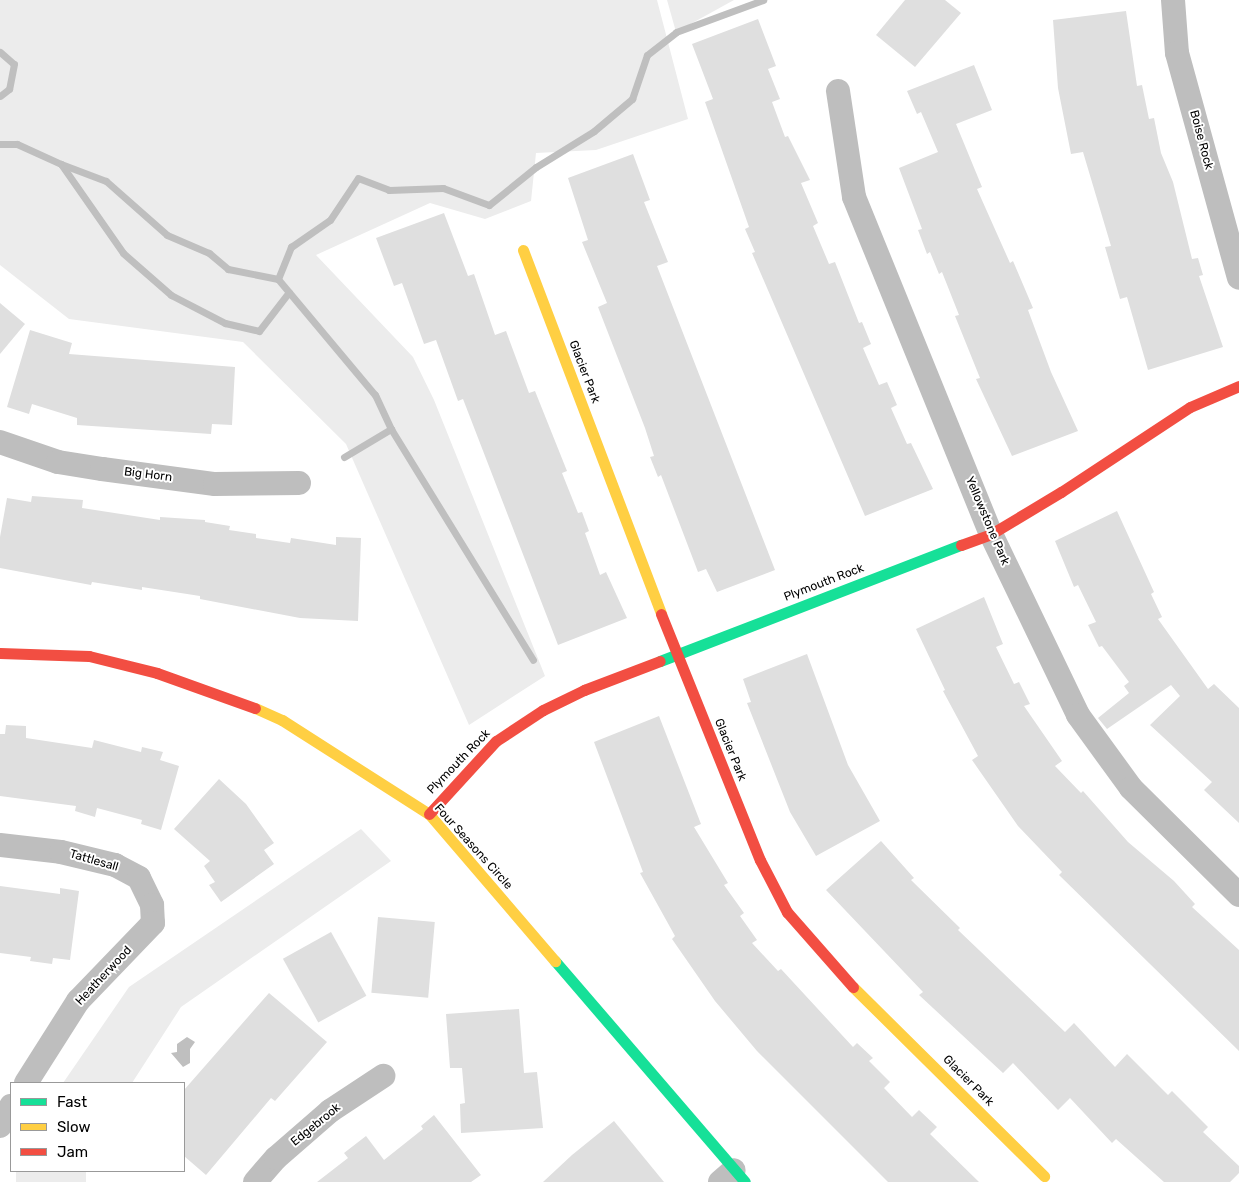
<!DOCTYPE html>
<html>
<head>
<meta charset="utf-8">
<style>
	body { margin:0 }
	#map { position:relative; width:1239px; height:1182px; overflow:hidden; background:#fff; font-family:Rubik,sans-serif }
	div>[style] { position:absolute }
	.green>* { inset:0; background:#ececec; transform-origin:0 0 }
	.water>* { inset:0; background:#bfbfbf }
	.stream>* { height:7px; margin:-3.5px; padding:0 3.5px; transform-origin:3.5px; border-radius:3.5px; background:#bfbfbf }
	.building>* { inset:0; background:#dfdfdf; transform-origin:0 0 }
	.street>* { height:24px; margin:-12px; padding:0 12px; transform-origin:12px; border-radius:12px; background:#bebebe }
	.fast>* { height:11px; margin:-5.5px; padding:0 5.5px; transform-origin:5.5px; border-radius:5.5px; background:#16e098 }
	.slow>* { height:11px; margin:-5.5px; padding:0 5.5px; transform-origin:5.5px; border-radius:5.5px; background:#ffcf43 }
	.jam>* { height:11px; margin:-5.5px; padding:0 5.5px; transform-origin:5.5px; border-radius:5.5px; background:#f24e42 }
	span { translate:-50% -50%; white-space:nowrap; text-align:center; line-height:1.15; -webkit-text-stroke:4px #fff; paint-order:stroke }
	.street-label { font-size:12px; color:#000 }
	.legend { position:absolute; left:10px; top:1082px; width:175px; height:90px; box-sizing:border-box; background:#fff; border:1px solid #999; margin:0; padding:6px 9px; list-style:none; font-size:15px; color:#000 }
	.legend li { display:flex; align-items:center; gap:10px; height:25px }
	.legend b { width:25px; border:1px solid #999 }
</style>
</head>
<body>
<div id="map">
	<div class="green">
		<div style="clip-path:polygon(0 0,657px 0,688px 119px,596px 150px,536px 153px,531px 201px,485px 219px,430px 203px,316px 255px,413px 357px,434px 400px,545px 676px,469px 725px,346px 444px,243px 342px,69px 319px,0 265px)"></div>
		<div style="clip-path:polygon(667px 0,734px 0,676px 32px)"></div>
		<div style="clip-path:polygon(361px 829px,391px 861px,181px 1007px,132px 1083px,63px 1083px,129px 987px)"></div>
		<div style="left:16px;top:1171px;width:70px;height:11px"></div>
	</div>
	<div class="water">
		<div style="clip-path:polygon(187px 1037px,195px 1042px,190px 1049px,190px 1063px,183px 1067px,171px 1053px,177px 1052px,177px 1044px)"></div>
	</div>
	<div class="stream">
		<div style="left:0;top:52px;width:18px;rotate:41deg"></div>
		<div style="left:14px;top:64px;width:25px;rotate:101deg"></div>
		<div style="left:9px;top:89px;width:11px;rotate:142deg"></div>
		<div style="left:0;top:144px;width:17px"></div>
		<div style="left:17px;top:144px;width:48px;rotate:24.4deg"></div>
		<div style="left:61px;top:164px;width:108px;rotate:55.1deg"></div>
		<div style="left:123px;top:253px;width:64px;rotate:41.2deg"></div>
		<div style="left:171px;top:295px;width:61px;rotate:27.4deg"></div>
		<div style="left:225px;top:323px;width:35px;rotate:13deg"></div>
		<div style="left:259px;top:331px;width:49px;rotate:-52.4deg"></div>
		<div style="left:61px;top:164px;width:48px;rotate:20.7deg"></div>
		<div style="left:106px;top:181px;width:81px;rotate:41.5deg"></div>
		<div style="left:167px;top:235px;width:46px;rotate:23.2deg"></div>
		<div style="left:209px;top:253px;width:25px;rotate:40deg"></div>
		<div style="left:228px;top:269px;width:51px;rotate:11.3deg"></div>
		<div style="left:391px;top:429px;width:271px;rotate:58.4deg"></div>
		<div style="left:344px;top:457px;width:55px;rotate:-30.8deg"></div>
		<div style="left:391px;top:429px;width:38px;rotate:-115deg"></div>
		<div style="left:375px;top:395px;width:151px;rotate:-129.9deg"></div>
		<div style="left:278px;top:279px;width:35px;rotate:-68deg"></div>
		<div style="left:291px;top:247px;width:47px;rotate:-34.7deg"></div>
		<div style="left:330px;top:220px;width:50px;rotate:-56.3deg"></div>
		<div style="left:358px;top:178px;width:33px;rotate:21deg"></div>
		<div style="left:389px;top:190px;width:54px;rotate:-2.1deg"></div>
		<div style="left:443px;top:188px;width:49px;rotate:20.3deg"></div>
		<div style="left:489px;top:205px;width:60px;rotate:-39deg"></div>
		<div style="left:536px;top:167px;width:68px;rotate:-31.8deg"></div>
		<div style="left:594px;top:131px;width:50px;rotate:-40.1deg"></div>
		<div style="left:632px;top:99px;width:46px;rotate:-71.2deg"></div>
		<div style="left:647px;top:55px;width:37px;rotate:-38deg"></div>
		<div style="left:676px;top:32px;width:93px;rotate:-20.2deg"></div>
	</div>
	<div class="building">
		<div style="clip-path:polygon(905px 0,945px 0,961px 13px,915px 67px,876px 35px)"></div>
		<div style="clip-path:polygon(1126px 11px,1137px 86px,1142px 85px,1149px 119px,1154px 118px,1161px 153px,1173px 182px,1192px 259px,1198px 258px,1203px 275px,1199px 276px,1223px 347px,1148px 370px,1127px 297px,1120px 299px,1105px 247px,1111px 246px,1083px 152px,1071px 154px,1058px 88px,1053px 20px)"></div>
		<div style="clip-path:polygon(758px 19px,776px 66px,768px 69px,780px 99px,772px 102px,785px 137px,788px 136px,810px 180px,801px 183px,818px 223px,813px 226px,829px 264px,835px 262px,859px 323px,862px 322px,871px 344px,863px 348px,879px 385px,887px 382px,897px 405px,891px 408px,907px 444px,911px 443px,933px 489px,865px 516px,752px 253px,755px 252px,745px 229px,749px 227px,705px 102px,713px 99px,692px 44px)"></div>
		<div style="clip-path:polygon(974px 65px,992px 110px,956px 124px,982px 187px,977px 189px,1010px 263px,1013px 261px,1033px 308px,1028px 310px,1051px 372px,1078px 431px,1012px 456px,976px 379px,980px 378px,955px 316px,959px 315px,942px 272px,939px 274px,930px 252px,927px 254px,918px 230px,922px 229px,899px 168px,938px 152px,921px 112px,917px 114px,907px 91px)"></div>
		<div style="clip-path:polygon(633px 154px,650px 200px,644px 202px,668px 262px,657px 266px,775px 570px,717px 592px,706px 569px,698px 572px,661px 475px,658px 477px,650px 457px,654px 456px,645px 428px,598px 307px,607px 303px,582px 242px,588px 240px,568px 178px)"></div>
		<div style="clip-path:polygon(444px 213px,468px 276px,474px 274px,495px 335px,506px 331px,529px 393px,535px 391px,567px 471px,562px 473px,578px 513px,582px 512px,589px 531px,585px 533px,600px 575px,606px 572px,627px 618px,558px 645px,463px 399px,458px 401px,436px 340px,424px 344px,402px 283px,394px 286px,376px 238px)"></div>
		<div style="clip-path:polygon(0 303px,25px 324px,0 354px)"></div>
		<div style="clip-path:polygon(30px 330px,72px 343px,69px 354px,235px 367px,232px 425px,212px 424px,211px 434px,77px 425px,77px 418px,32px 404px,29px 414px,7px 407px)"></div>
		<div style="clip-path:polygon(32px 496px,83px 500px,82px 508px,160px 520px,160px 517px,205px 520px,205px 522px,230px 526px,229px 530px,256px 534px,256px 538px,290px 543px,291px 538px,336px 545px,336px 537px,361px 538px,358px 621px,300px 618px,200px 599px,200px 596px,142px 587px,142px 590px,92px 582px,91px 585px,0 568px,0 537px,7px 498px,31px 502px)"></div>
		<div style="clip-path:polygon(1117px 511px,1154px 592px,1151px 594px,1162px 617px,1158px 619px,1208px 689px,1214px 684px,1239px 708px,1239px 823px,1204px 790px,1212px 782px,1150px 725px,1180px 696px,1171px 685px,1107px 729px,1098px 718px,1129px 693px,1124px 686px,1129px 682px,1102px 646px,1099px 647px,1088px 625px,1096px 622px,1078px 585px,1074px 587px,1055px 541px)"></div>
		<div style="clip-path:polygon(984px 597px,1003px 644px,996px 647px,1014px 684px,1019px 682px,1030px 704px,1024px 706px,1062px 761px,1055px 766px,1081px 793px,1083px 791px,1128px 842px,1174px 881px,1195px 904px,1192px 907px,1239px 950px,1239px 1051px,1059px 875px,1062px 872px,1018px 826px,972px 760px,978px 756px,943px 691px,945px 690px,916px 629px)"></div>
		<div style="clip-path:polygon(807px 654px,848px 765px,880px 821px,816px 856px,790px 812px,747px 703px,751px 702px,743px 679px)"></div>
		<div style="clip-path:polygon(659px 716px,701px 824px,694px 827px,728px 883px,724px 885px,744px 913px,740px 916px,757px 940px,752px 943px,778px 971px,781px 969px,853px 1047px,857px 1043px,873px 1058px,869px 1061px,890px 1082px,884px 1088px,912px 1117px,919px 1110px,937px 1127px,930px 1134px,979px 1182px,888px 1182px,757px 1051px,715px 1001px,672px 939px,675px 936px,640px 873px,643px 872px,594px 742px)"></div>
		<div style="clip-path:polygon(6px 725px,26px 726px,26px 738px,92px 748px,94px 740px,141px 752px,142px 747px,163px 752px,160px 760px,179px 766px,161px 830px,141px 824px,142px 820px,97px 808px,95px 817px,75px 811px,76px 806px,0 796px,0 734px,5px 734px)"></div>
		<div style="clip-path:polygon(219px 779px,246px 804px,274px 843px,264px 850px,274px 864px,221px 902px,209px 885px,215px 882px,204px 866px,210px 861px,174px 829px)"></div>
		<div style="clip-path:polygon(881px 841px,914px 878px,911px 880px,960px 928px,958px 930px,1065px 1032px,1074px 1023px,1115px 1067px,1127px 1054px,1168px 1095px,1172px 1091px,1208px 1127px,1203px 1132px,1239px 1166px,1239px 1173px,1230px 1182px,1164px 1182px,1116px 1139px,1112px 1143px,1070px 1098px,1058px 1110px,1013px 1063px,1003px 1073px,919px 995px,923px 992px,826px 890px)"></div>
		<div style="clip-path:polygon(0 886px,60px 894px,60px 888px,79px 891px,70px 960px,53px 958px,52px 964px,30px 961px,31px 957px,0 953px)"></div>
		<div style="left:378px;top:917px;width:57px;height:76px;rotate:5deg"></div>
		<div style="left:331px;top:932px;width:73px;height:55px;rotate:61deg"></div>
		<div style="clip-path:polygon(269px 993px,327px 1042px,275px 1101px,271px 1098px,206px 1175px,184px 1156px,184px 1090px)"></div>
		<div style="clip-path:polygon(519px 1009px,524px 1073px,537px 1072px,543px 1128px,461px 1133px,460px 1104px,465px 1103px,462px 1068px,450px 1068px,446px 1014px)"></div>
		<div style="clip-path:polygon(434px 1115px,481px 1175px,471px 1182px,317px 1182px,348px 1158px,344px 1153px,366px 1136px,384px 1160px,423px 1129px,421px 1126px)"></div>
		<div style="clip-path:polygon(614px 1121px,664px 1182px,543px 1182px,572px 1155px)"></div>
	</div>
	<div class="street">
		<div style="left:1173px;top:0;width:53px;rotate:85.7deg"></div>
		<div style="left:1177px;top:53px;width:233px;rotate:74.6deg"></div>
		<div style="left:838px;top:91px;width:107px;rotate:81.4deg"></div>
		<div style="left:854px;top:197px;width:364px;rotate:67.9deg"></div>
		<div style="left:991px;top:534px;width:201px;rotate:64.3deg"></div>
		<div style="left:1078px;top:715px;width:90px;rotate:54deg"></div>
		<div style="left:1131px;top:788px;width:152px;rotate:44.7deg"></div>
		<div style="left:0;top:442px;width:61px;rotate:19deg"></div>
		<div style="left:58px;top:462px;width:45px;rotate:9deg"></div>
		<div style="left:102px;top:469px;width:114px;rotate:7.6deg"></div>
		<div style="left:215px;top:484px;width:84px;rotate:-0.7deg"></div>
		<div style="left:0;top:845px;width:61px;rotate:6.5deg"></div>
		<div style="left:61px;top:852px;width:56px;rotate:13.5deg"></div>
		<div style="left:115px;top:865px;width:27px;rotate:28deg"></div>
		<div style="left:139px;top:878px;width:30px;rotate:64deg"></div>
		<div style="left:152px;top:905px;width:18px;rotate:87deg"></div>
		<div style="left:153px;top:923px;width:108px;rotate:133.9deg"></div>
		<div style="left:78px;top:1001px;width:97px;rotate:122.4deg"></div>
		<div style="left:0;top:1126px;width:23px;rotate:-61deg"></div>
		<div style="left:255px;top:1182px;width:32px;rotate:-49deg"></div>
		<div style="left:276px;top:1158px;width:72px;rotate:-41deg"></div>
		<div style="left:330px;top:1111px;width:64px;rotate:-33.4deg"></div>
		<div style="left:720px;top:1182px;width:18px;rotate:-41deg"></div>
	</div>
	<div class="fast">
		<div style="left:660px;top:661px;width:323px;rotate:-21.1deg"></div>
		<div style="left:555px;top:961px;width:291px;rotate:49.3deg"></div>
	</div>
	<div class="slow">
		<div style="left:523px;top:250px;width:389px;rotate:69.2deg"></div>
		<div style="left:255px;top:708px;width:30px;rotate:24deg"></div>
		<div style="left:282px;top:720px;width:174px;rotate:32.6deg"></div>
		<div style="left:429px;top:814px;width:194px;rotate:49.4deg"></div>
		<div style="left:853px;top:987px;width:269px;rotate:44.7deg"></div>
	</div>
	<div class="jam">
		<div style="left:961px;top:545px;width:32px;rotate:-20deg"></div>
		<div style="left:991px;top:534px;width:82px;rotate:-31deg"></div>
		<div style="left:1061px;top:492px;width:154px;rotate:-33.4deg"></div>
		<div style="left:1190px;top:407px;width:53px;rotate:-23.2deg"></div>
		<div style="left:661px;top:614px;width:265px;rotate:68.1deg"></div>
		<div style="left:760px;top:860px;width:59px;rotate:62.6deg"></div>
		<div style="left:787px;top:912px;width:100px;rotate:48.7deg"></div>
		<div style="left:0;top:653px;width:89px;rotate:1.9deg"></div>
		<div style="left:89px;top:656px;width:70px;rotate:14deg"></div>
		<div style="left:157px;top:673px;width:104px;rotate:19.7deg"></div>
		<div style="left:429px;top:814px;width:99px;rotate:-47.5deg"></div>
		<div style="left:496px;top:741px;width:56px;rotate:-33.4deg"></div>
		<div style="left:543px;top:710px;width:46px;rotate:-26deg"></div>
		<div style="left:584px;top:690px;width:81px;rotate:-20.9deg"></div>
	</div>
	<div class="street-label">
		<span style="left:1201px;top:140px;rotate:75deg">Boise Rock</span>
		<span style="left:584px;top:372px;rotate:69deg">Glacier Park</span>
		<span style="left:148px;top:475px;rotate:7deg">Big Horn</span>
		<span style="left:987px;top:521px;rotate:67deg">Yellowstone Park</span>
		<span style="left:824px;top:583px;rotate:-21deg">Plymouth Rock</span>
		<span style="left:730px;top:750px;rotate:68deg">Glacier Park</span>
		<span style="left:459px;top:762px;rotate:-46deg">Plymouth Rock</span>
		<span style="left:473px;top:847px;rotate:48deg">Four Seasons Circle</span>
		<span style="left:94px;top:861px;rotate:16deg">Tattlesall</span>
		<span style="left:104px;top:976px;rotate:-47deg">Heatherwood</span>
		<span style="left:968px;top:1081px;rotate:45deg">Glacier Park</span>
		<span style="left:316px;top:1125px;rotate:-39deg">Edgebrook</span>
	</div>
	<ul class="legend">
	<li><b style="height:6px;background:#16e098"></b>Fast</li>
	<li><b style="height:6px;background:#ffcf43"></b>Slow</li>
	<li><b style="height:6px;background:#f24e42"></b>Jam</li>
	</ul>
</div>
</body>
</html>
